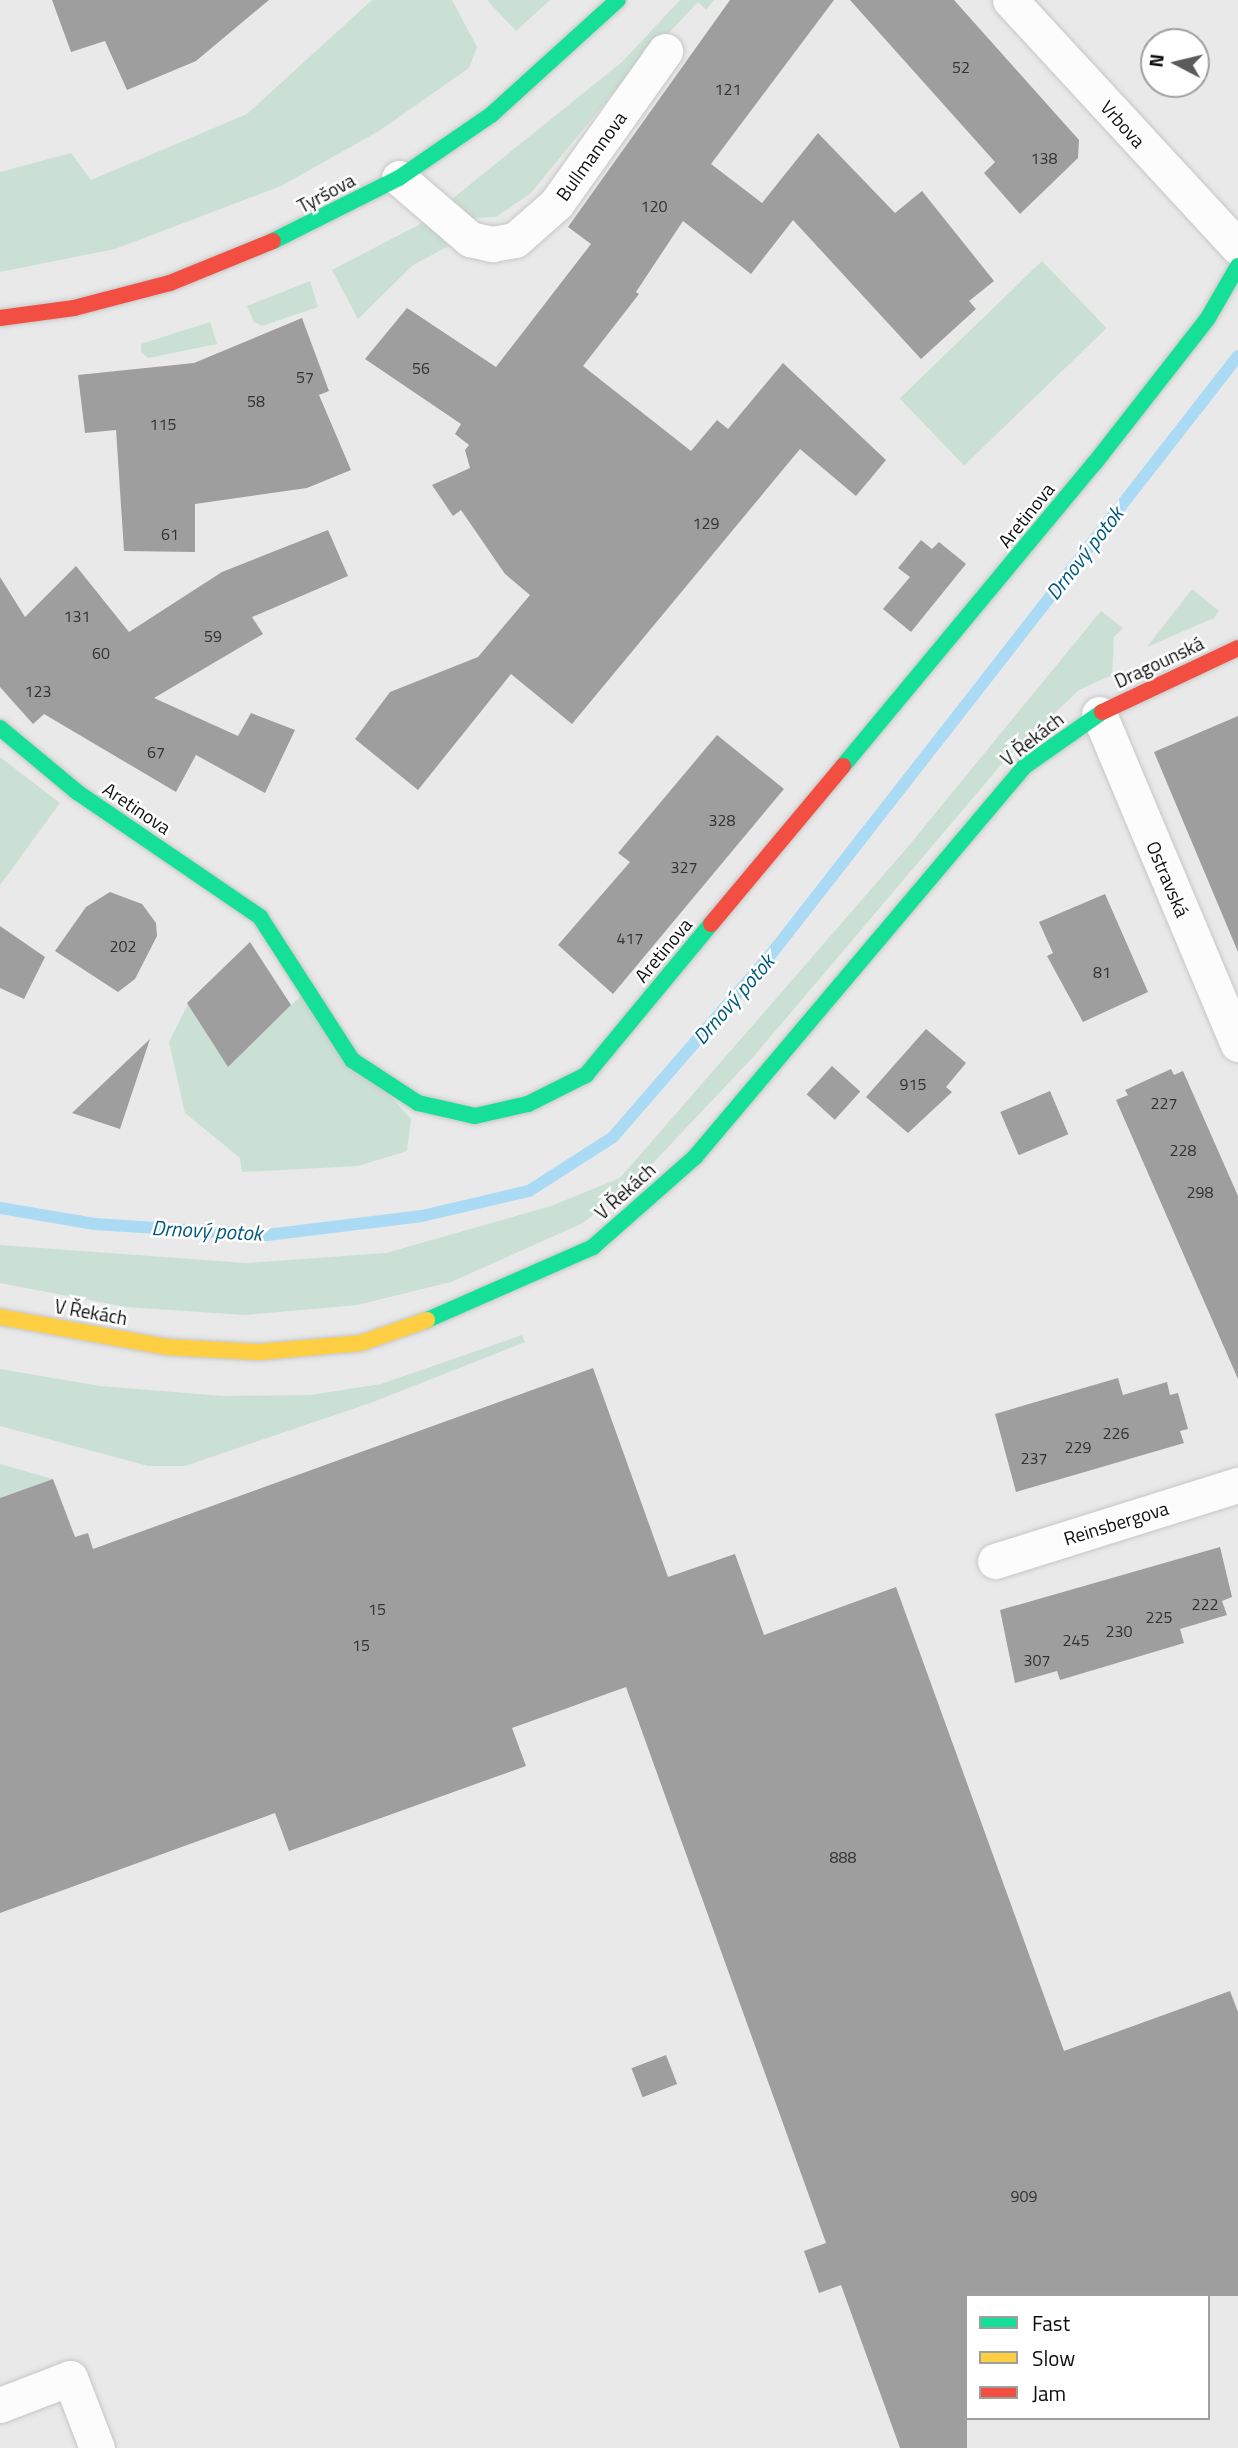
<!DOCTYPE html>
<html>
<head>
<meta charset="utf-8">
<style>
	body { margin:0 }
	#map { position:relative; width:1238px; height:2448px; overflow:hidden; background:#e9e9e9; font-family:"Titillium Web",sans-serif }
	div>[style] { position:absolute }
	.green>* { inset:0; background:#cae0d4; transform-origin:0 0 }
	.stream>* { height:12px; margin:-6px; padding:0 6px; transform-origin:6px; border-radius:6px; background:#abdaf4 }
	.building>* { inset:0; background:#9e9e9e; transform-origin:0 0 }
	.roads { filter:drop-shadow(0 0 2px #c6c7c7) drop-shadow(0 0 2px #c6c7c7) }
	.street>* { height:35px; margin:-17.5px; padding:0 17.5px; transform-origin:17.5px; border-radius:17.5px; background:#fcfcfc }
	.fast>* { height:16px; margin:-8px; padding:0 8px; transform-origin:8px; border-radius:8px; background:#16e098 }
	.slow>* { height:16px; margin:-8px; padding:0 8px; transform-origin:8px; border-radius:8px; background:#ffcf43 }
	.jam>* { height:16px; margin:-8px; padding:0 8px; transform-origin:8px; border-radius:8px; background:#f24e42 }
	span { translate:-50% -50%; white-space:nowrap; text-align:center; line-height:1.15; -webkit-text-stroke:5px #fff; paint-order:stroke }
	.number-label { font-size:16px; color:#313232 }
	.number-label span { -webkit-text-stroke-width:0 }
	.street-label { font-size:19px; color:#0d0e0e }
	.water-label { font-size:21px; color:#005a7e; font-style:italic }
	.legend { position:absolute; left:965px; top:2294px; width:245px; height:126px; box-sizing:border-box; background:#fff; border:2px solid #9e9f9f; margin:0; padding:9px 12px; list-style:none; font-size:21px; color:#0d0e0e }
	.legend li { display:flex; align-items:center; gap:14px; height:35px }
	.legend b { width:35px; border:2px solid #9e9f9f }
	.north { position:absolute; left:1140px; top:28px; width:70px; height:70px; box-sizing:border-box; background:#fff; border:2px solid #9e9f9f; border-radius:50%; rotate:277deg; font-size:19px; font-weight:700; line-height:28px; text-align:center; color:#0d0e0e }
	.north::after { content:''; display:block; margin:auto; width:24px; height:32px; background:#5a5b5b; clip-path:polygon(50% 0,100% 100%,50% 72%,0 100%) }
</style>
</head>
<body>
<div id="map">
	<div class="green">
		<div style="clip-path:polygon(372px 0,452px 0,477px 47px,469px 68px,379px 131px,281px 186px,115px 249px,0 272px,0 172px,71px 153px,91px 180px,247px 114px)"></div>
		<div style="clip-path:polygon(487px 0,550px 0,516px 31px)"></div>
		<div style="clip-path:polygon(680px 0,714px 0,706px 10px,698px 2px,617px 88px,531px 193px,496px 217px,472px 218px,452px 199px,622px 62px)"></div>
		<div style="clip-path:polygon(426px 221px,449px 246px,413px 265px,358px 319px,332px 270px)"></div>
		<div style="left:1042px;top:261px;width:93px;height:198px;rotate:46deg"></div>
		<div style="clip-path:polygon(310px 281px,318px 307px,262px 326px,254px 322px,247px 306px)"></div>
		<div style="clip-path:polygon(210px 322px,217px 344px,148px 358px,141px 352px,141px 344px)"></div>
		<div style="clip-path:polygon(1192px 589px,1219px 611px,1214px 618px,1147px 647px)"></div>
		<div style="clip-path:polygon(1101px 611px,1123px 628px,1114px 637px,1112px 675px,1079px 690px,1006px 759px,754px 1056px,638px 1179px,583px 1223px,451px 1282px,357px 1305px,245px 1315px,126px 1307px,0 1283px,0 1245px,246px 1263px,386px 1253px,551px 1206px,620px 1178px,906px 849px)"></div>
		<div style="clip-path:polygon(0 757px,60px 803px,0 885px)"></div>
		<div style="clip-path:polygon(301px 996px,411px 1119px,407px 1151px,358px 1166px,242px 1172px,240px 1158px,185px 1113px,169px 1042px,188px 1004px,227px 1065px)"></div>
		<div style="clip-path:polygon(522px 1335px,525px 1342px,373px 1402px,185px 1466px,148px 1466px,0 1426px,0 1369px,100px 1386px,223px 1396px,310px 1395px,381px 1384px)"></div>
		<div style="clip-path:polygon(0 1464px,53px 1479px,0 1498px)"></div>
	</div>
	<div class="stream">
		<div style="left:0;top:1208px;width:96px;rotate:9.6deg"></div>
		<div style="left:95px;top:1224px;width:172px;rotate:3.7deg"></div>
		<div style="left:267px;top:1235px;width:156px;rotate:-7deg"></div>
		<div style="left:422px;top:1216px;width:110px;rotate:-13.2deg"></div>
		<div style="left:529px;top:1191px;width:100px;rotate:-32.7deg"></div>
		<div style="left:613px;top:1137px;width:238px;rotate:-49.1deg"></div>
		<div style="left:769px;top:957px;width:762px;rotate:-52.03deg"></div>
	</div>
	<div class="building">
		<div style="clip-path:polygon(52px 0,269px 0,196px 61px,127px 90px,105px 41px,71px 52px)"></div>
		<div style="clip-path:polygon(730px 0,834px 0,711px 164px,762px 203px,818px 133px,895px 213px,922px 191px,994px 281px,969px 301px,976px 309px,921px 359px,793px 220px,751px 274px,683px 221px,636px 292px,639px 294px,583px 366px,691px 451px,717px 420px,728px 429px,783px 363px,886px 460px,856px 496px,800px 449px,572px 724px,511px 674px,418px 790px,355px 739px,390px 692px,478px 657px,530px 595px,505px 574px,461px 510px,453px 516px,432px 485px,470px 468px,465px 450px,469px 445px,455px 434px,461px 424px,365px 359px,407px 308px,496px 367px,591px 244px,568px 227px)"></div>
		<div style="clip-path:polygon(850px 0,954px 0,1079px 140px,1078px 158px,1020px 214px,984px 173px,995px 162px)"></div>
		<div style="clip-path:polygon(302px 318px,329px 391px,319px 395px,351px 470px,307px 488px,195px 504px,195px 552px,124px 551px,116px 430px,85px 433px,78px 375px,194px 363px)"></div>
		<div style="clip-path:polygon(328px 530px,348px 576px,252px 617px,263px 634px,154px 698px,238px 736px,251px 713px,295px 730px,265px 793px,196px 755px,176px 792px,44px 714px,33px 724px,0 687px,0 577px,25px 617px,76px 566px,129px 632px,222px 572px)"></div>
		<div style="clip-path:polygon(921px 540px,932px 549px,939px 542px,966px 564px,911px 632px,883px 609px,910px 577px,898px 568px)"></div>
		<div style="clip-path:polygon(1238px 716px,1238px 952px,1154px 752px)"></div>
		<div style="clip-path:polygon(717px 735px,784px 789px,613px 994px,558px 945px,630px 862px,618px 853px)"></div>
		<div style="clip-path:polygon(110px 892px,142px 904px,156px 923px,157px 936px,135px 979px,118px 992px,55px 951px,86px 907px)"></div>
		<div style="clip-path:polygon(1105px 894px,1148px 992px,1083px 1022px,1047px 956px,1053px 953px,1039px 922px)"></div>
		<div style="clip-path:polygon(0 926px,45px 957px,24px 999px,0 988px)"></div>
		<div style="clip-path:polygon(250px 942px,291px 1005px,228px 1067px,187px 1003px)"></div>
		<div style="clip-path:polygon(926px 1029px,966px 1063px,946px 1087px,952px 1092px,908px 1133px,866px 1097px)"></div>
		<div style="clip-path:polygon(150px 1039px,120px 1129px,72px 1113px)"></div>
		<div style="left:832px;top:1066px;width:38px;height:38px;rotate:42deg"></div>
		<div style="clip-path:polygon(1171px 1069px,1174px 1075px,1183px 1071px,1238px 1196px,1238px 1379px,1116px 1100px,1128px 1095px,1125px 1090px)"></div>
		<div style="left:1050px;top:1091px;width:47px;height:54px;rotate:67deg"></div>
		<div style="clip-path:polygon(593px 1368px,668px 1577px,735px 1554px,764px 1635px,896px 1587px,1064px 2051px,1230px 1991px,1238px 2012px,1238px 2296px,967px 2296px,967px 2448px,900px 2448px,841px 2285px,819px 2293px,804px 2251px,826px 2243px,626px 1687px,512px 1728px,526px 1766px,289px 1851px,275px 1813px,0 1913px,0 1498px,53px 1479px,75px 1537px,88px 1533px,93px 1549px)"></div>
		<div style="clip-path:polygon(1118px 1378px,1123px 1395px,1167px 1382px,1170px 1395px,1178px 1393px,1188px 1429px,1180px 1431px,1184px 1443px,1016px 1492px,995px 1414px)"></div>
		<div style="clip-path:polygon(1220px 1547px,1232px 1597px,1222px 1601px,1227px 1615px,1180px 1629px,1184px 1643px,1060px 1680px,1057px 1671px,1015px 1683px,1000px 1610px)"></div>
		<div style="left:666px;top:2055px;width:31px;height:37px;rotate:69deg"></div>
	</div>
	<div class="roads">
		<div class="street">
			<div style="left:1010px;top:0;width:336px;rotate:47.3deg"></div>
			<div style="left:399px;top:178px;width:94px;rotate:40.7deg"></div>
			<div style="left:470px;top:239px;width:23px;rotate:13deg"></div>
			<div style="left:492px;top:244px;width:23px;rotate:-10deg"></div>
			<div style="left:515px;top:240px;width:55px;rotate:-41.3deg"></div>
			<div style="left:556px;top:204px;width:188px;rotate:-54.5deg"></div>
			<div style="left:1099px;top:714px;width:358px;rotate:67.2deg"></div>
			<div style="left:995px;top:1561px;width:255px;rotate:-17.4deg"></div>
			<div style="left:0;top:2405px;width:75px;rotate:-21.1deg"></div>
			<div style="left:70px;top:2378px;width:75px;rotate:68.9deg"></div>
		</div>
		<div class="fast">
			<div style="left:273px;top:241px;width:141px;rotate:-26.6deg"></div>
			<div style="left:399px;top:178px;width:112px;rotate:-34.4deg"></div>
			<div style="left:491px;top:115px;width:171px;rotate:-42.2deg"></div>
			<div style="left:0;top:728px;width:100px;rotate:39.7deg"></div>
			<div style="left:77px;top:792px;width:222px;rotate:34.3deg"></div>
			<div style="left:260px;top:917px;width:170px;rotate:57.2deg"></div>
			<div style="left:352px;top:1060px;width:79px;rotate:33.1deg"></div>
			<div style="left:418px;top:1103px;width:58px;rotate:12.8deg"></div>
			<div style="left:475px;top:1116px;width:54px;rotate:-12.8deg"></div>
			<div style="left:528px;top:1104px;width:65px;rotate:-26.6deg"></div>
			<div style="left:586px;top:1075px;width:196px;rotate:-50.4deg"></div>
			<div style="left:843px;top:766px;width:393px;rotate:-50.3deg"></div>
			<div style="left:1094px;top:464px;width:185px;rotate:-52deg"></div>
			<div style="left:1208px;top:318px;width:60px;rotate:-60deg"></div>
			<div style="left:427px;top:1320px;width:181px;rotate:-23.7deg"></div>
			<div style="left:593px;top:1247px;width:136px;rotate:-41.4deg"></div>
			<div style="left:695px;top:1157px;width:512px;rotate:-49.84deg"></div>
			<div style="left:1025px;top:766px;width:94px;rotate:-35deg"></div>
		</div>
		<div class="slow">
			<div style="left:0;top:1317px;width:169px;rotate:10.2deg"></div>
			<div style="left:166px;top:1347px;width:93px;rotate:3.1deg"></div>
			<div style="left:259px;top:1352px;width:102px;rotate:-5deg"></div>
			<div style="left:361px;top:1343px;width:70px;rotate:-19.2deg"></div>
		</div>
		<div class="jam">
			<div style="left:0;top:318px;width:75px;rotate:-7.7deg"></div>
			<div style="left:74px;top:308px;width:99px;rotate:-14.6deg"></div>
			<div style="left:170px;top:283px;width:111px;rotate:-22.2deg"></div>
			<div style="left:1102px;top:712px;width:150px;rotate:-25.2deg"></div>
			<div style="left:711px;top:924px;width:206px;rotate:-50.1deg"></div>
		</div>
	</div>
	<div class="number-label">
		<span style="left:961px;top:67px">52</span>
		<span style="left:728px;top:89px">121</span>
		<span style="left:1044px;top:158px">138</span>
		<span style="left:654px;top:206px">120</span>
		<span style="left:421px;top:368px">56</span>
		<span style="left:305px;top:377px">57</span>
		<span style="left:256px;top:401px">58</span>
		<span style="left:163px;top:424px">115</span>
		<span style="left:706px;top:523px">129</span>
		<span style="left:170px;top:534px">61</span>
		<span style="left:77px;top:616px">131</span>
		<span style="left:213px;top:636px">59</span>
		<span style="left:101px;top:653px">60</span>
		<span style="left:38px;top:691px">123</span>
		<span style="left:156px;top:752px">67</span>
		<span style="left:722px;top:820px">328</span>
		<span style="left:684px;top:867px">327</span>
		<span style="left:630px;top:938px">417</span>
		<span style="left:123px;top:946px">202</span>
		<span style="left:1102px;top:972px">81</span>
		<span style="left:913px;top:1084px">915</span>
		<span style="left:1164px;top:1103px">227</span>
		<span style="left:1183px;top:1150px">228</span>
		<span style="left:1200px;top:1192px">298</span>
		<span style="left:1116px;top:1433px">226</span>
		<span style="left:1078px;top:1447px">229</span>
		<span style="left:1034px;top:1458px">237</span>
		<span style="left:1205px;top:1604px">222</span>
		<span style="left:377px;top:1609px">15</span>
		<span style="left:1159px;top:1617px">225</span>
		<span style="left:1119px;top:1631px">230</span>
		<span style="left:1076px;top:1640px">245</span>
		<span style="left:361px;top:1645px">15</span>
		<span style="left:1037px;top:1660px">307</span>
		<span style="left:843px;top:1857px">888</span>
		<span style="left:1024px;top:2196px">909</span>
	</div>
	<div class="street-label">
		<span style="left:1123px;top:124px;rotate:48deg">Vrbova</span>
		<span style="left:591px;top:156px;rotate:-54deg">Bullmannova</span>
		<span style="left:326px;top:193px;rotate:-28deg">Tyršova</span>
		<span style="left:1026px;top:515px;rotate:-51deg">Aretinova</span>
		<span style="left:1159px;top:662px;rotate:-25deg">Dragounská</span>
		<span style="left:1032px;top:739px;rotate:-38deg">V Řekách</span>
		<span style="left:137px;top:808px;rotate:34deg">Aretinova</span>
		<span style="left:1168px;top:879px;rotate:67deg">Ostravská</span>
		<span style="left:663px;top:950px;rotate:-50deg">Aretinova</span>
		<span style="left:625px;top:1191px;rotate:-42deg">V Řekách</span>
		<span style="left:91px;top:1312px;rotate:10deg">V Řekách</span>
		<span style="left:1116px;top:1523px;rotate:-17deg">Reinsbergova</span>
	</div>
	<div class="water-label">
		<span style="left:1084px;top:553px;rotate:-52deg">Drnový potok</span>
		<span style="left:733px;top:999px;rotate:-49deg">Drnový potok</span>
		<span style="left:207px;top:1230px;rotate:3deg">Drnový potok</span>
	</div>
	<ul class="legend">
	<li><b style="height:9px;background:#16e098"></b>Fast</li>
	<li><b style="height:9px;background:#ffcf43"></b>Slow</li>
	<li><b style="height:9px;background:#f24e42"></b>Jam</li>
	</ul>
	<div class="north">N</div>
</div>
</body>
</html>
